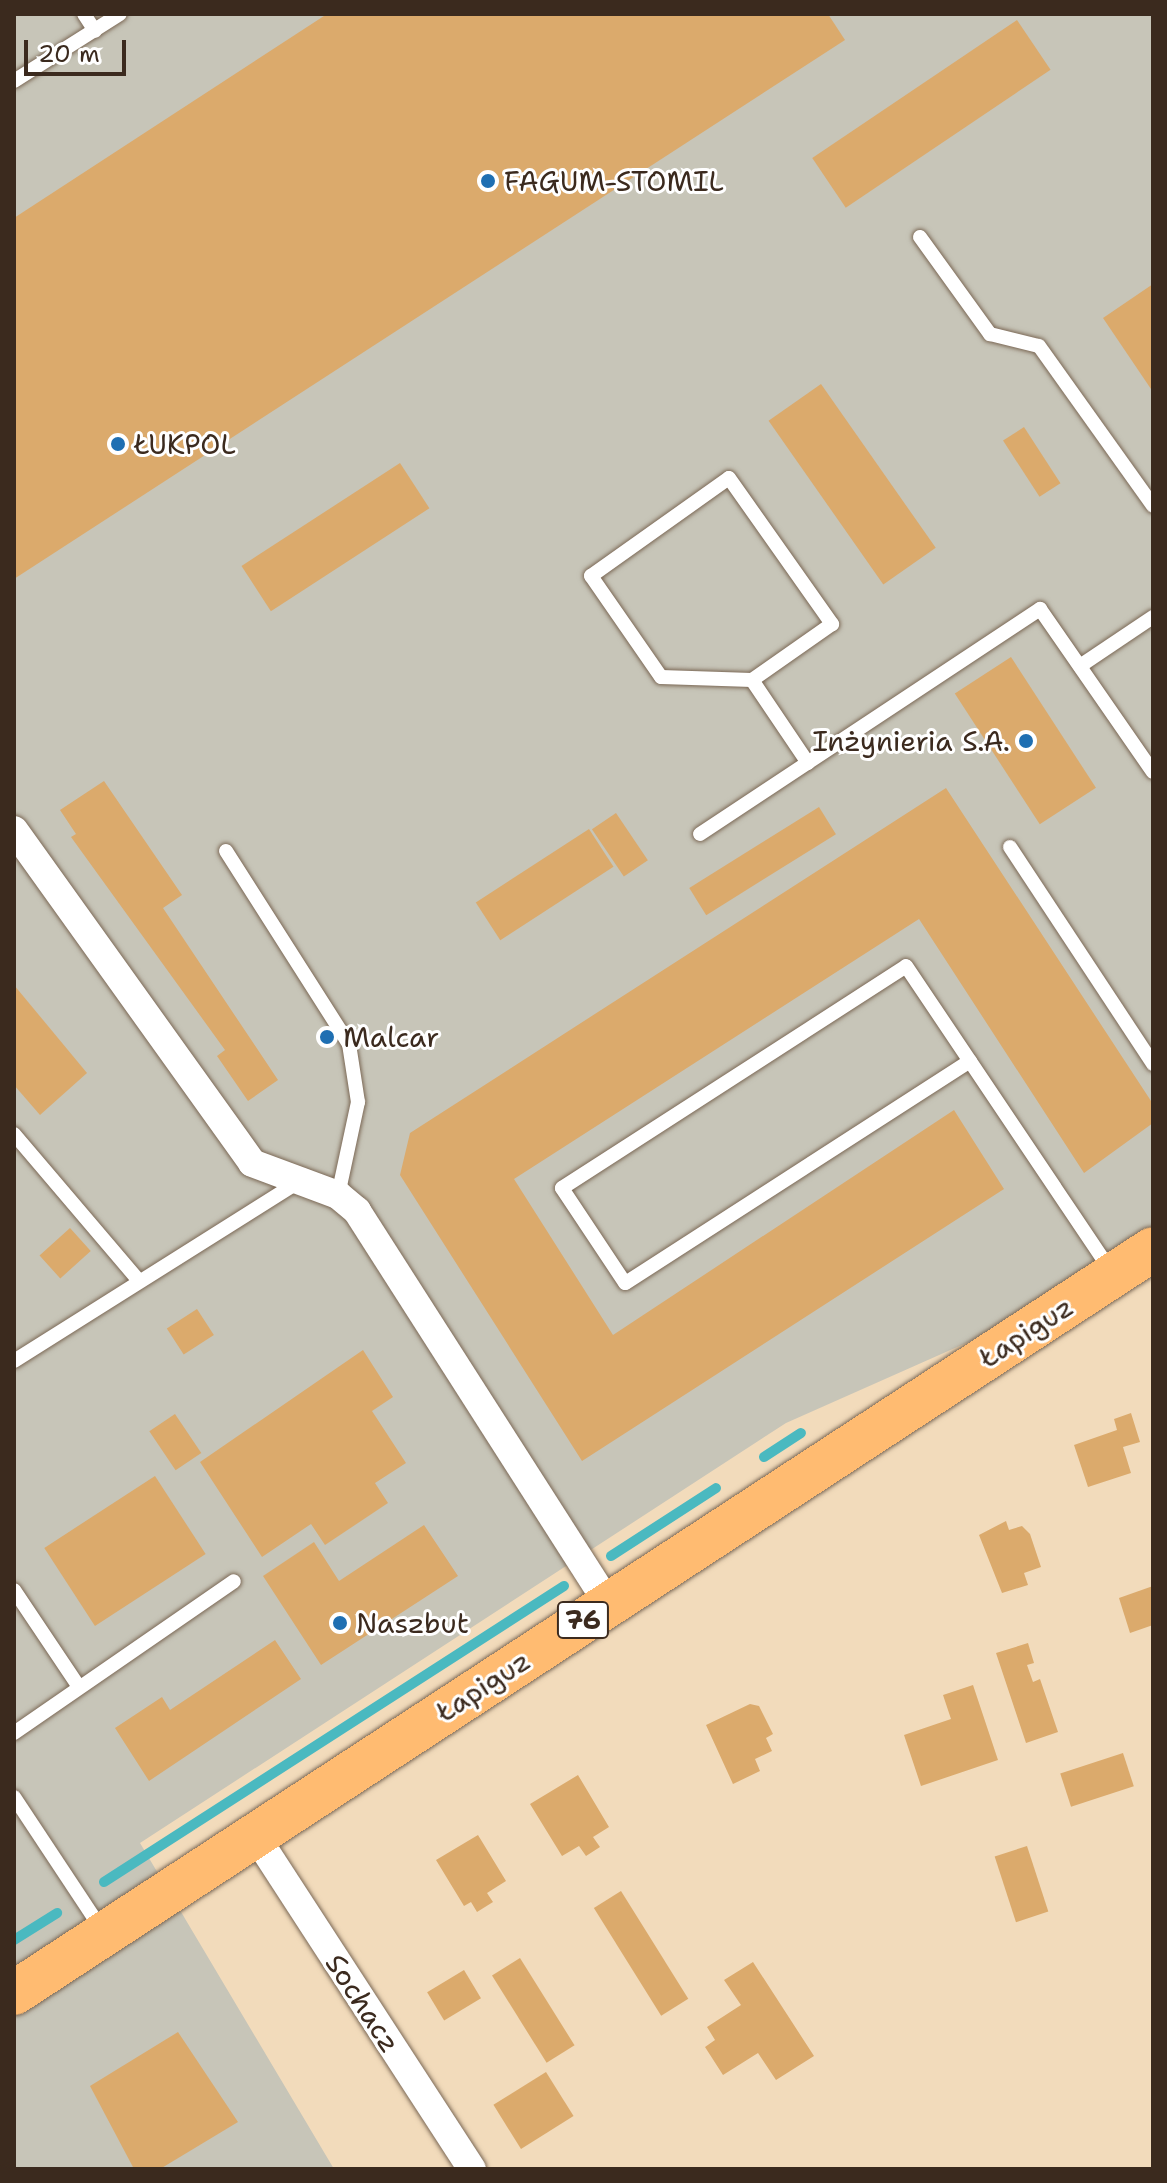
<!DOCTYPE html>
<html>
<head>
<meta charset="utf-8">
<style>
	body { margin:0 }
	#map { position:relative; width:1167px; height:2183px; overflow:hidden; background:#f2dbbb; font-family:"Shantell Sans",sans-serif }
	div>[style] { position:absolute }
	.industrial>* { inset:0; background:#c7c5b8 }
	.stream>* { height:10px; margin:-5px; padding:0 5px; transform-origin:5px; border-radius:5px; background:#4ab9c0 }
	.building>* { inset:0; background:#dbaa6c; transform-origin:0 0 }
	.roads { filter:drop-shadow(0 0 2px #7b6855) drop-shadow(0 0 2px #7b6855) }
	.lane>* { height:14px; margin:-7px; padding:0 7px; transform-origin:7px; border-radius:7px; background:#fff }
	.street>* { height:28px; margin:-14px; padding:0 14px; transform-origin:14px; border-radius:14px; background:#fff }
	.primary>* { height:44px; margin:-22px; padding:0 22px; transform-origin:22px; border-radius:22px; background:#ffbb71 }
	.dots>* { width:22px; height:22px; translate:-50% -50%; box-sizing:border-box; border:4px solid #fff; border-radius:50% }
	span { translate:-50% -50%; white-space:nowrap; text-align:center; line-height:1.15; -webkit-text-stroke:6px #fff; paint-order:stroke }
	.shield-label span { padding:2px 6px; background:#fff; border:2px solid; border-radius:6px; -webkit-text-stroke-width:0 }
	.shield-label { font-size:26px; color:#3b2a1e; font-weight:700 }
	.poi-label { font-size:28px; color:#3b2a1e }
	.left { translate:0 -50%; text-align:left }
	.right { translate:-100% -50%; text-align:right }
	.street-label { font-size:28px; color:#3b2a1e }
	.frame { position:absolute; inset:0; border:16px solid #3b2a1e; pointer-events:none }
	.scale { position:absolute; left:24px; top:40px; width:102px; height:36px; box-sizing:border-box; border:4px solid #3b2a1e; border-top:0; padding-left:10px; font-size:24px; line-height:28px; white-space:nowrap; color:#3b2a1e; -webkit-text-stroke:6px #fff; paint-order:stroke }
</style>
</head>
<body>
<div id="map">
	<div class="industrial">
		<div style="clip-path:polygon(14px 14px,1153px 14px,1153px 1260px,786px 1423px,140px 1843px,334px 2169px,14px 2169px)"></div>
	</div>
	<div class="stream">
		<div style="left:764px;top:1457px;width:44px;rotate:-33deg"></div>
		<div style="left:611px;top:1556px;width:125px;rotate:-32.9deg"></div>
		<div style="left:104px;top:1882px;width:547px;rotate:-32.76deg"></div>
		<div style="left:14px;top:1940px;width:51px;rotate:-32.1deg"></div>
	</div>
	<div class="building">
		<div style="clip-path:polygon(327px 14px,828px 14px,845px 40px,14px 579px,14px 218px)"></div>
		<div style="left:1017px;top:20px;width:60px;height:247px;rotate:56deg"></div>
		<div style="clip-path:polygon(1153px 284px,1153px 392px,1103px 318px)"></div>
		<div style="left:821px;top:384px;width:200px;height:64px;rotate:55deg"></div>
		<div style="left:1024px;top:427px;width:67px;height:25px;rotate:57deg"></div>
		<div style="left:400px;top:463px;width:54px;height:189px;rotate:57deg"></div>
		<div style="left:1011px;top:657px;width:156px;height:67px;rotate:57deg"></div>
		<div style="clip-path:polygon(104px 781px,182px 895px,163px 908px,278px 1080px,248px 1101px,217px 1056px,225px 1050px,71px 837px,76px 834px,60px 810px)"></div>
		<div style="clip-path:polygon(946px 788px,1153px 1104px,1153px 1123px,1084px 1173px,919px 919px,514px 1179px,613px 1335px,954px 1110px,1004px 1189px,582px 1461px,400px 1175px,410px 1133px)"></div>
		<div style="left:819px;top:807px;width:32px;height:153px;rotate:58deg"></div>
		<div style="left:616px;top:813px;width:57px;height:29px;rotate:56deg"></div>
		<div style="left:589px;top:829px;width:45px;height:135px;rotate:57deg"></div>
		<div style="clip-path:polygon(14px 985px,87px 1073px,40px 1115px,14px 1085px)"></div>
		<div style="left:70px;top:1228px;width:31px;height:41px;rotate:48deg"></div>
		<div style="left:197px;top:1309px;width:31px;height:36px;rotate:57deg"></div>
		<div style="clip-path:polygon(363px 1350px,393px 1397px,372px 1411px,406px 1463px,375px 1483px,388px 1503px,325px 1545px,311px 1524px,262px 1557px,200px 1462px)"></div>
		<div style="clip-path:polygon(1131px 1413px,1140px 1442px,1123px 1447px,1131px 1473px,1088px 1487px,1074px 1445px,1117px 1430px,1114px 1419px)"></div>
		<div style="left:175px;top:1414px;width:47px;height:31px;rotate:56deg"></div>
		<div style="left:155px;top:1476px;width:93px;height:132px;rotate:57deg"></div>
		<div style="clip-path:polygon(1006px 1521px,1009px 1530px,1022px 1526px,1030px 1534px,1041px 1567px,1024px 1573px,1028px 1585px,1002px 1593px,979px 1535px)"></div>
		<div style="clip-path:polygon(424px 1525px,458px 1576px,321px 1665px,263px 1576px,314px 1542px,339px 1581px)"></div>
		<div style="clip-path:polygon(1153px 1586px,1153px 1625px,1130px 1633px,1119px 1598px)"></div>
		<div style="clip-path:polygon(275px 1640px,301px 1679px,149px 1781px,115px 1728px,162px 1697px,170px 1710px)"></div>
		<div style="clip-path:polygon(1028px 1643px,1034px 1663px,1027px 1665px,1033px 1682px,1040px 1679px,1058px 1732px,1026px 1743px,996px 1653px)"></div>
		<div style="clip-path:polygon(973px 1685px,998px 1760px,921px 1786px,904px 1735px,951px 1719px,943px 1695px)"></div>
		<div style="clip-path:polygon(750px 1704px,759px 1706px,773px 1734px,766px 1738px,772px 1751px,755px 1759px,760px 1771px,733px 1784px,706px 1725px)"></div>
		<div style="left:1123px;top:1753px;width:35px;height:66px;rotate:72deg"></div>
		<div style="clip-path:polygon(578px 1775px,609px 1827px,593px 1837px,600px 1847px,586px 1856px,579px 1846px,562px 1856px,530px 1804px)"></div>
		<div style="clip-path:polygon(478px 1835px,506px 1881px,487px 1893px,493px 1902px,477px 1912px,471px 1902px,464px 1906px,436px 1860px)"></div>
		<div style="left:1027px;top:1846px;width:69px;height:34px;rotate:72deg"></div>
		<div style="left:621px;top:1891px;width:127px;height:32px;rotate:58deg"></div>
		<div style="left:520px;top:1958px;width:103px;height:33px;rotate:58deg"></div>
		<div style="clip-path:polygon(753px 1962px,814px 2056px,776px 2080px,758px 2053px,723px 2075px,705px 2047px,715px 2040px,707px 2027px,741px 2005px,724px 1980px)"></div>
		<div style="left:464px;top:1970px;width:33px;height:43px;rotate:59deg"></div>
		<div style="clip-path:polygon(178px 2032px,238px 2122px,160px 2169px,134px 2169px,90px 2086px)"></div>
		<div style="left:546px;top:2072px;width:52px;height:62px;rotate:58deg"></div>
	</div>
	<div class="roads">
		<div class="lane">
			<div style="left:84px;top:14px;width:20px;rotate:57deg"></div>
			<div style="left:14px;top:81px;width:125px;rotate:-32.3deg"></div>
			<div style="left:920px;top:237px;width:120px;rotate:54.2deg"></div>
			<div style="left:990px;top:334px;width:50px;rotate:13.8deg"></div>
			<div style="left:1039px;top:346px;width:196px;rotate:54.5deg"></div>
			<div style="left:1080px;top:666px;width:88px;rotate:-33.9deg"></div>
			<div style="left:752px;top:680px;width:91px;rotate:-178.1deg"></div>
			<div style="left:661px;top:677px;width:123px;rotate:-124.7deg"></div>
			<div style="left:591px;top:576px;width:169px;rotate:-35.4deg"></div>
			<div style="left:729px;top:478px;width:179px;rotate:54.8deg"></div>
			<div style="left:832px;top:624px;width:98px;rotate:145deg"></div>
			<div style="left:752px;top:680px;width:100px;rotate:56deg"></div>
			<div style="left:700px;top:834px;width:408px;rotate:-33.5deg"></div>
			<div style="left:1040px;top:609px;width:198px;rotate:55.3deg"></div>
			<div style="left:1010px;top:847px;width:260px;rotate:56.6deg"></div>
			<div style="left:226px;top:851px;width:229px;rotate:57.5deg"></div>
			<div style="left:349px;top:1044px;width:59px;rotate:81.2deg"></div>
			<div style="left:358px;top:1102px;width:95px;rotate:102.1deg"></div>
			<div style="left:970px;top:1061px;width:410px;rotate:147.2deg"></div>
			<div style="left:625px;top:1283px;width:114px;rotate:-123.6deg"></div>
			<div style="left:562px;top:1188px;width:409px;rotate:-32.8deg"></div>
			<div style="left:906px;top:966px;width:367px;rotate:56.1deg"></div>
			<div style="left:14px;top:1134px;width:193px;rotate:49.6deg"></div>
			<div style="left:14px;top:1361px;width:334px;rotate:-32.2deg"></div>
			<div style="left:14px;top:1590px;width:117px;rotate:56.2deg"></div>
			<div style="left:14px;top:1733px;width:267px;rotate:-34.6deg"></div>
			<div style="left:14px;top:1797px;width:159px;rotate:56.5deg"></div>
		</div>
		<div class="street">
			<div style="left:14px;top:830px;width:409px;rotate:54.4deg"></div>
			<div style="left:252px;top:1163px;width:92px;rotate:20.4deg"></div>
			<div style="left:338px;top:1195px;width:25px;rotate:40deg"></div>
			<div style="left:357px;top:1211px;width:466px;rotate:57.4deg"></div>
			<div style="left:255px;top:1835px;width:398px;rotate:57deg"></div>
		</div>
		<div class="primary">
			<div style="left:14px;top:1993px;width:1360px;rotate:-33.15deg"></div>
		</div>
	</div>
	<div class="dots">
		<div style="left:488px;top:181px;background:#1f6fb2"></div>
		<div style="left:118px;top:444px;background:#1f6fb2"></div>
		<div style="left:1026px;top:741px;background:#1f6fb2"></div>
		<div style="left:327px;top:1037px;background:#1f6fb2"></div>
		<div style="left:340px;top:1623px;background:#1f6fb2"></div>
	</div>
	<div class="shield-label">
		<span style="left:583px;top:1620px">76</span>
	</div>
	<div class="poi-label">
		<span class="left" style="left:504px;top:181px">FAGUM-STOMIL</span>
		<span class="left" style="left:134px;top:444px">ŁUKPOL</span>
		<span class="right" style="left:1010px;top:741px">Inżynieria S.A.</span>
		<span class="left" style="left:343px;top:1037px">Malcar</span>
		<span class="left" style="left:356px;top:1623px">Naszbut</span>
	</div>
	<div class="street-label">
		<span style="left:1026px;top:1332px;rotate:-33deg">Łapiguz</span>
		<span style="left:483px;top:1686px;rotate:-33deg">Łapiguz</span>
		<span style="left:363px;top:2003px;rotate:57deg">Sochacz</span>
	</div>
	<div class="frame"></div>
	<div class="scale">20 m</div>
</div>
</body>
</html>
